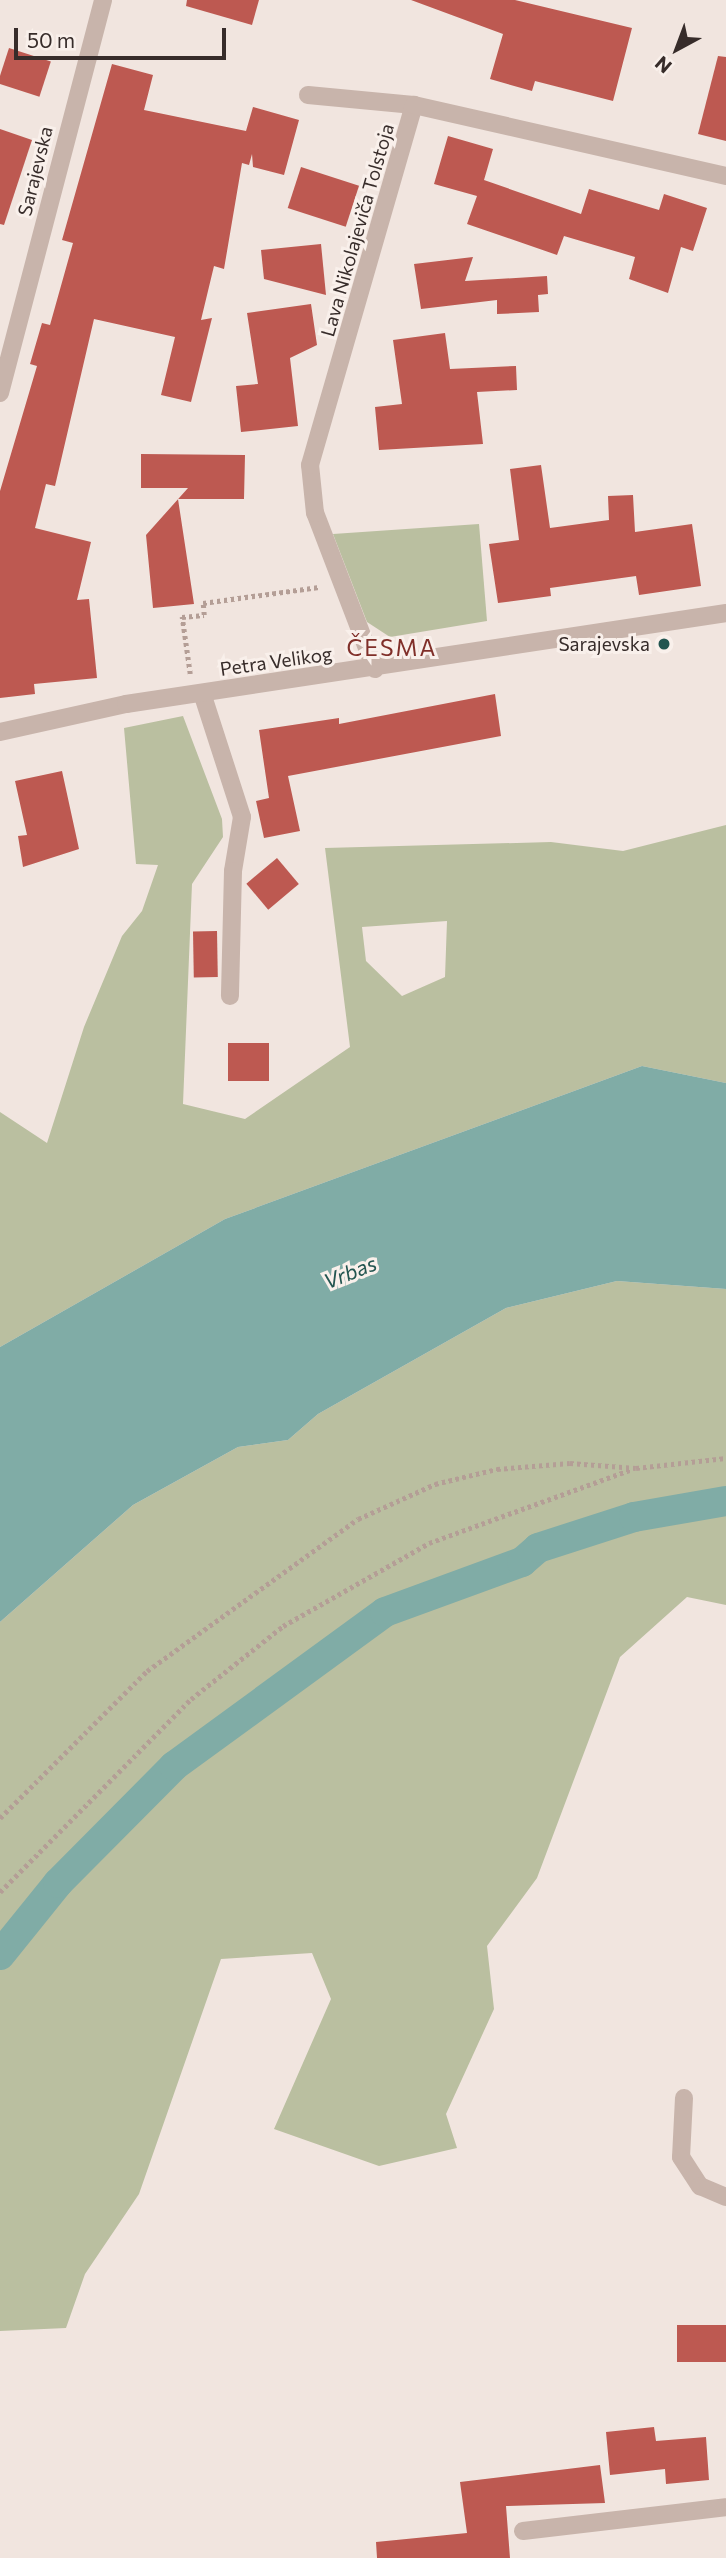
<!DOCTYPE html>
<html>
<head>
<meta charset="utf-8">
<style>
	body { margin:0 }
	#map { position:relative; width:726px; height:2558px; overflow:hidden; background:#f1e5df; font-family:Commissioner,sans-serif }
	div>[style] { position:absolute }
	.green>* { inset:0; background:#babfa0 }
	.water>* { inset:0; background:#80aca6 }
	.canal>* { height:30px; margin:-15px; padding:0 15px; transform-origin:15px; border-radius:15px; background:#80aca6 }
	.building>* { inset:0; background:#bd5951; transform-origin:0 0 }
	.path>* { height:4.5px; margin-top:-2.25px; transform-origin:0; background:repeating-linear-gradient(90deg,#b49e96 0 3.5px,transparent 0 7px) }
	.minor>* { height:18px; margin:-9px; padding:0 9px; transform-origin:9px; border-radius:9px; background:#c8b4ab }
	.dots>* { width:19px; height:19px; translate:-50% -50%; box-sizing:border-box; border:4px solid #f9f0eb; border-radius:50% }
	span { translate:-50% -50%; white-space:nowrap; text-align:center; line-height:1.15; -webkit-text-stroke:6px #f9f0eb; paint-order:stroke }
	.street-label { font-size:19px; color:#372c2a }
	.poi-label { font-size:19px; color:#372c2a }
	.right { translate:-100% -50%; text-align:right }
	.water-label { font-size:21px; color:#225550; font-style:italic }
	.quarter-label { font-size:23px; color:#802f29; letter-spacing:2px }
	.north { position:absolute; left:642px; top:14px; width:70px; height:70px; -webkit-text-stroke:5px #f9f0eb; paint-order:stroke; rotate:221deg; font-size:19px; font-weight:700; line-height:28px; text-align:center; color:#372c2a }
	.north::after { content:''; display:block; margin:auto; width:24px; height:32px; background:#372c2a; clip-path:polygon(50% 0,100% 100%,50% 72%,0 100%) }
	.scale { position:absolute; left:14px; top:28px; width:212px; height:32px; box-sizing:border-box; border:4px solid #372c2a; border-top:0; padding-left:9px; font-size:21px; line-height:24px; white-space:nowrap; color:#372c2a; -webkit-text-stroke:5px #f9f0eb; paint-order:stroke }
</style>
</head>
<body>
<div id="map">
	<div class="green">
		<div style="clip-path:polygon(479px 524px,487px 621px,390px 637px,367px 622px,333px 534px)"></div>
		<div style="clip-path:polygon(evenodd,183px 716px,222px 819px,223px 837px,192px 884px,183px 1104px,245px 1119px,350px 1047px,325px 848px,551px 842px,623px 851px,726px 825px,726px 1083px,642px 1066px,225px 1219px,0 1347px,0 1112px,47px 1143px,84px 1027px,122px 936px,142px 911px,158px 865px,136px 864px,124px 728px,183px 716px,447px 921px,445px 977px,402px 996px,366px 961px,362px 927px,447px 921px)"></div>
		<div style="clip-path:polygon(617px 1281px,726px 1289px,726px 1605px,687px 1597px,620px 1657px,537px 1878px,487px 1946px,494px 2009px,446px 2114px,457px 2148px,379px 2166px,274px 2129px,331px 1999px,312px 1953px,221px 1959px,139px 2194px,85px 2274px,66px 2328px,0 2331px,0 1622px,133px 1505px,238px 1447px,288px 1440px,318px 1414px,506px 1308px)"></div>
	</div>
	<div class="water">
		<div style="clip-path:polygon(642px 1066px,726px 1083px,726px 1289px,617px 1281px,506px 1308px,318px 1414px,288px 1440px,238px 1447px,133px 1505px,0 1622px,0 1347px,225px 1219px)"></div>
	</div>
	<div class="canal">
		<div style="left:0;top:1955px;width:92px;rotate:-51.1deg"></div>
		<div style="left:58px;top:1883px;width:165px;rotate:-45.2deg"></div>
		<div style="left:174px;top:1766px;width:261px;rotate:-36.1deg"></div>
		<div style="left:385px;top:1612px;width:146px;rotate:-20.1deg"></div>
		<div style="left:522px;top:1562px;width:21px;rotate:-41deg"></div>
		<div style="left:538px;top:1548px;width:101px;rotate:-17.9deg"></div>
		<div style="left:634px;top:1517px;width:93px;rotate:-9.9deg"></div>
	</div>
	<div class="building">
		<div style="clip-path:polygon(187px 0,259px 0,252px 25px,186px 6px)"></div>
		<div style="clip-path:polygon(411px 0,515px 0,632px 28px,613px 101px,535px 81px,532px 91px,490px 79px,503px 34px)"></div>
		<div style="left:9px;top:48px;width:44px;height:37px;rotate:18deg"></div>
		<div style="clip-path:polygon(718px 56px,726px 57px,726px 141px,698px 134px)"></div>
		<div style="clip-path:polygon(112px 64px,153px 75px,144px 110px,246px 131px,253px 107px,299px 120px,284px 175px,253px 167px,252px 154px,249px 165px,242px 163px,224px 269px,214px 266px,201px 320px,212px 318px,191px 402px,161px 395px,175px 337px,94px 319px,55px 486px,46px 484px,35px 528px,91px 542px,77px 600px,89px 599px,97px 678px,34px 684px,35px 694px,0 698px,0 491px,37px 366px,30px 364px,42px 323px,50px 325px,73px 243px,62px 240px)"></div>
		<div style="clip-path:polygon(0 129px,32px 140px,4px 225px,0 224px)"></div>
		<div style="clip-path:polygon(448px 136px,493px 149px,484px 180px,581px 214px,589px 189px,659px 210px,664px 194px,707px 208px,693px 251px,681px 247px,668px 293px,629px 279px,635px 257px,564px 236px,557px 255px,467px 224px,477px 196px,434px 184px)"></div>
		<div style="left:301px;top:167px;width:61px;height:43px;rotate:18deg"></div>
		<div style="clip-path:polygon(321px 244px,326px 295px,264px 279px,261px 250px)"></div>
		<div style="clip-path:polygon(473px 257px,465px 281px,547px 276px,548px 294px,538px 295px,539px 312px,497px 314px,497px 300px,421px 309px,414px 264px)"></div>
		<div style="clip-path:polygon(311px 304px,317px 345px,290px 358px,298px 426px,241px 432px,236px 386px,258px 384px,247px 313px)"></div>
		<div style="clip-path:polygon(445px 333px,450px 369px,516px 366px,517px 390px,477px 392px,483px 444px,379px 450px,375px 407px,402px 404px,393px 340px)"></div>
		<div style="clip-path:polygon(141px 454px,245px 455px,244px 499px,178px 499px,194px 604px,153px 608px,146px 535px,188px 488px,141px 488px)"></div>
		<div style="clip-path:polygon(541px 465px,550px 528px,609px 520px,608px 496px,633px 495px,635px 532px,692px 524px,701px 586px,639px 595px,636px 576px,550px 588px,551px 596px,498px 603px,489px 544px,519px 540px,510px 469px)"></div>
		<div style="clip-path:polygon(495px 694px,501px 736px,288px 776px,300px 831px,264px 838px,256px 801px,269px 798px,259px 730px,339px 718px,339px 724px)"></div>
		<div style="clip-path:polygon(62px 771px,79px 849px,23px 867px,18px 836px,27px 835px,15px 781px)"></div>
		<div style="left:277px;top:858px;width:34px;height:40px;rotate:50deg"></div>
		<div style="left:217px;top:931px;width:46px;height:24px;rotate:89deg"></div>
		<div style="left:228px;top:1043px;width:41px;height:38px"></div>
		<div style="left:726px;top:2325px;width:37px;height:49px;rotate:90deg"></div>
		<div style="clip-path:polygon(654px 2427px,656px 2441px,706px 2437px,709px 2480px,666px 2484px,665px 2469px,610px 2475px,606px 2432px)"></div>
		<div style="clip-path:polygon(600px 2465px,605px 2503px,506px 2506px,510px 2558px,377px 2558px,376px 2542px,467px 2533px,460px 2482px)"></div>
	</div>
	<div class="path">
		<div style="left:190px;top:674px;width:58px;rotate:-98deg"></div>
		<div style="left:182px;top:617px;width:22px;rotate:-5deg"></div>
		<div style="left:204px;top:615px;width:12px;rotate:-95deg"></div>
		<div style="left:203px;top:603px;width:117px;rotate:-7.9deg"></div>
		<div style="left:0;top:1818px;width:208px;rotate:-45deg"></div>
		<div style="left:147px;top:1671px;width:260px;rotate:-35.8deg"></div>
		<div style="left:358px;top:1519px;width:85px;rotate:-24.4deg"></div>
		<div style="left:435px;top:1484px;width:64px;rotate:-13.6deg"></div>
		<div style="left:497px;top:1469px;width:73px;rotate:-4.7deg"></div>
		<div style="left:570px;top:1463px;width:66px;rotate:4.3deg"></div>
		<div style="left:636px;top:1468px;width:91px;rotate:-6.3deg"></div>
		<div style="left:0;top:1892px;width:272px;rotate:-45.3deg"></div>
		<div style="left:191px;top:1699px;width:117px;rotate:-38.4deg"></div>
		<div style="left:283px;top:1626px;width:168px;rotate:-29.6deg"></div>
		<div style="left:429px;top:1543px;width:216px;rotate:-20deg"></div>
	</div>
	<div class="minor">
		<div style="left:308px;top:95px;width:106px;rotate:5.4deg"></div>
		<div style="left:0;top:393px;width:406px;rotate:-75.3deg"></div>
		<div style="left:375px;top:669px;width:167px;rotate:-111deg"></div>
		<div style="left:315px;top:513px;width:48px;rotate:-95.9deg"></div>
		<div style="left:310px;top:465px;width:375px;rotate:-73.9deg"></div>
		<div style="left:414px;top:105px;width:320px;rotate:12.8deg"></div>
		<div style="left:202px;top:693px;width:130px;rotate:72.1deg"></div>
		<div style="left:242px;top:817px;width:55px;rotate:99.5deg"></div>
		<div style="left:233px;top:871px;width:125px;rotate:91.4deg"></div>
		<div style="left:0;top:732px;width:129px;rotate:-12.5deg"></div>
		<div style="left:126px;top:704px;width:607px;rotate:-8.62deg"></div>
		<div style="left:684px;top:2098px;width:59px;rotate:92.9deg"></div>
		<div style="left:681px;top:2157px;width:35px;rotate:57deg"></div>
		<div style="left:700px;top:2186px;width:28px;rotate:23deg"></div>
		<div style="left:523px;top:2531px;width:204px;rotate:-6.7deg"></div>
	</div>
	<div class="dots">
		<div style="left:664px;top:644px;background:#225550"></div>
	</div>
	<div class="street-label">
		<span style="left:35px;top:171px;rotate:-76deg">Sarajevska</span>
		<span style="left:357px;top:230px;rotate:-74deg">Lava Nikolajeviča Tolstoja</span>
		<span style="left:276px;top:661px;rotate:-8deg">Petra Velikog</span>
	</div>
	<div class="poi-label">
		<span class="right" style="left:650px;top:644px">Sarajevska</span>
	</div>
	<div class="water-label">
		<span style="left:350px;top:1272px;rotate:-22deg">Vrbas</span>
	</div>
	<div class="quarter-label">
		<span style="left:392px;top:647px">ČESMA</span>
	</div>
	<div class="north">N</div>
	<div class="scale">50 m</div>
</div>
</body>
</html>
